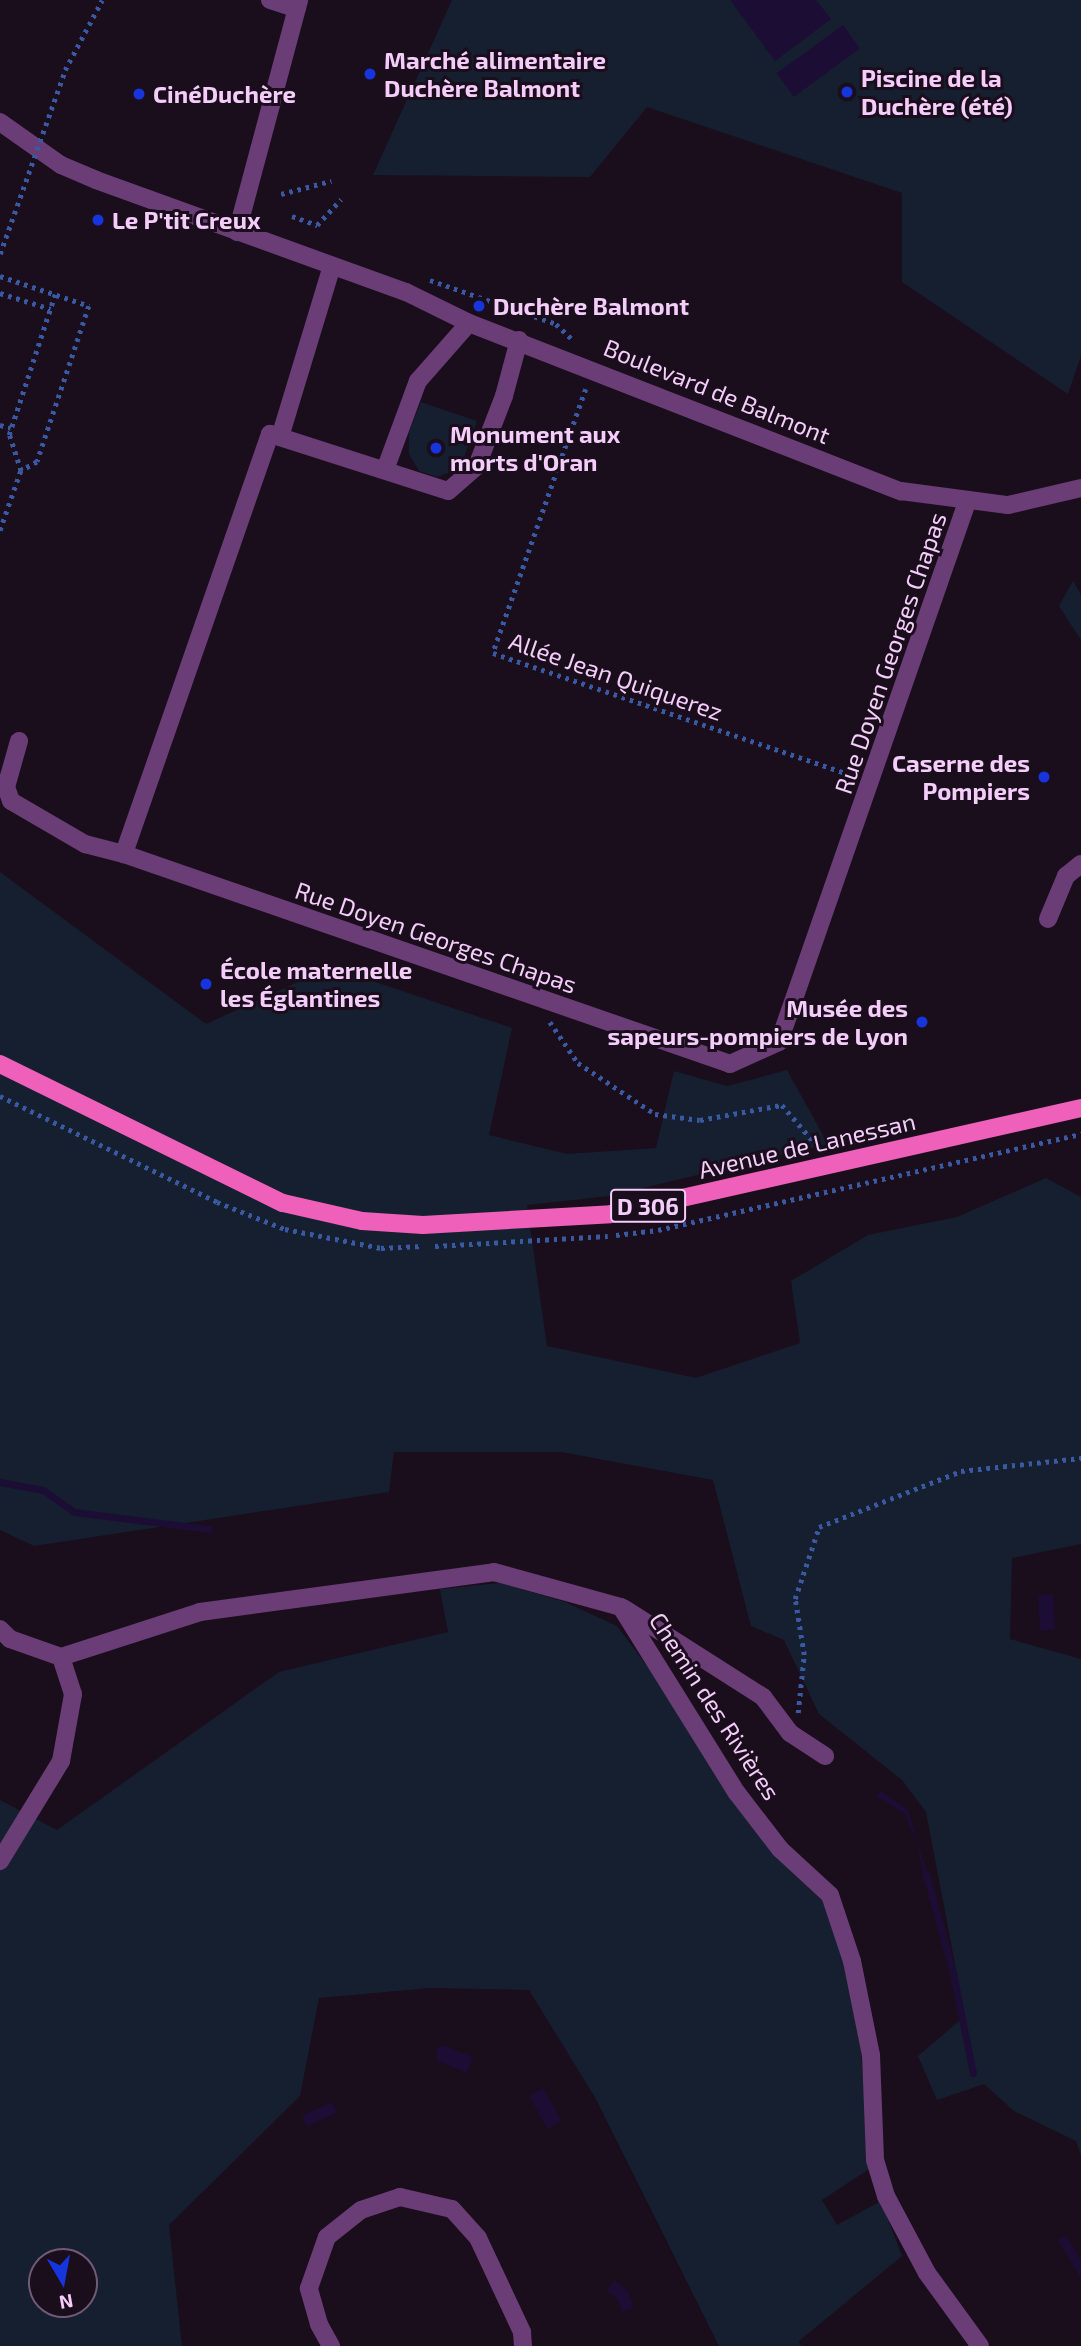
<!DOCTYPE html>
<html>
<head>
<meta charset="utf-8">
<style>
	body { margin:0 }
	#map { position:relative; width:1081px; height:2346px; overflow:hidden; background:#1a0d1c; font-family:"Exo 2",sans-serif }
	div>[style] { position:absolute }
	.green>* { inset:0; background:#161f2f }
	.water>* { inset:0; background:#1c0d35; transform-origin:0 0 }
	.stream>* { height:7px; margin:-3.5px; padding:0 3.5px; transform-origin:3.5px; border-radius:3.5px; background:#1c0d35 }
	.path>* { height:4.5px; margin-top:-2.25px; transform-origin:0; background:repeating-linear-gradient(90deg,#3959a2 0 3.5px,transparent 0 8.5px) }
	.minor>* { height:18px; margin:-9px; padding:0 9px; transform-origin:9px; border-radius:9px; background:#6a3d76 }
	.major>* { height:18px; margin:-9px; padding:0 9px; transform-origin:9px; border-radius:9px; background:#ee60b9 }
	.path-bridge>* { height:4.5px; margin-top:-2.25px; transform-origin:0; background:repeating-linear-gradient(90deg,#3959a2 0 3.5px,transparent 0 8.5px) }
	.dots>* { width:19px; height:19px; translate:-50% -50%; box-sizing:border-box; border:4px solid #1a0d1c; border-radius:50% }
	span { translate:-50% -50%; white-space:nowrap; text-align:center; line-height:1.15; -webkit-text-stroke:6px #1a0d1c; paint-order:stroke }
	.shield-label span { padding:2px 5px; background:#1a0d1c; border:2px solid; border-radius:5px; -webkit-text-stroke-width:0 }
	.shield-label { font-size:23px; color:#f4cdfa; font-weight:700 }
	.poi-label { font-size:24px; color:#f4cdfa; font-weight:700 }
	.left { translate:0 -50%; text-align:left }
	.right { translate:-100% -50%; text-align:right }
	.street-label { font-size:24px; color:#f4cdfa }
	.north { position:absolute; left:28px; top:2248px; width:70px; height:70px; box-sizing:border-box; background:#1a0d1c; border:2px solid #715a75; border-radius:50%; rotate:170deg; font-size:19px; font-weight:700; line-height:28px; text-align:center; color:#f4cdfa }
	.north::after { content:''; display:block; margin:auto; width:24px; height:32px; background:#1735dc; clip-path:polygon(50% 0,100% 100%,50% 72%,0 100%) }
</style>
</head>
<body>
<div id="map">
	<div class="green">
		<div style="clip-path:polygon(452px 0,1081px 0,1081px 356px,1068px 394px,902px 282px,902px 193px,647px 107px,590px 177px,373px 175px)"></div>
		<div style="clip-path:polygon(421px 402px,477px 421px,461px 466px,454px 471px,437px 477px,419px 471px,409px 454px,409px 432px)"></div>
		<div style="clip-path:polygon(1073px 581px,1081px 595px,1081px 640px,1059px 606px)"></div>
		<div style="clip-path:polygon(0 872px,206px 1024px,331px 967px,512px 1028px,489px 1135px,567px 1154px,656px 1148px,674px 1071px,727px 1086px,787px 1070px,828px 1144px,609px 1196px,527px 1205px,547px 1346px,696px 1378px,800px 1343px,791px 1281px,868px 1235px,957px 1217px,1046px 1178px,1081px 1197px,1081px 1544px,1012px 1558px,1010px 1639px,1081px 1659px,1081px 2156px,1076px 2141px,1014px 2111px,984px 2084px,937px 2100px,918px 2056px,965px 2016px,926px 1812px,902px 1780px,819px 1714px,784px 1640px,751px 1626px,713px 1480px,561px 1452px,394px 1452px,389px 1492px,34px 1546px,0 1530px)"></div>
		<div style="clip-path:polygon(evenodd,500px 1583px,565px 1602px,617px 1626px,824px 1901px,845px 1963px,861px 2050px,869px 2169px,822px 2200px,837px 2225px,881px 2201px,902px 2256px,799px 2341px,801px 2346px,719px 2346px,596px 2099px,529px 1990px,430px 1988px,319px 1998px,300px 2096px,169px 2225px,182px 2346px,0 2346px,0 1800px,57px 1830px,279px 1672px,448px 1632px,440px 1589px,500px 1583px,42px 2262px,84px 2262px,84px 2304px,42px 2304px,42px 2262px)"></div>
	</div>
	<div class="water">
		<div style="clip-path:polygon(730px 0,816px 0,831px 19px,775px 61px)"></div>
		<div style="left:843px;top:25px;width:29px;height:82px;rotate:54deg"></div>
		<div style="left:1053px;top:1594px;width:36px;height:15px;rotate:87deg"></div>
		<div style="clip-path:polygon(881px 1791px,908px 1810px,930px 1882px,924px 1882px,917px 1842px,905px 1814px,876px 1796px)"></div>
		<div style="clip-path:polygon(442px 2045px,473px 2057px,467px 2073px,437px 2061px,437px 2048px)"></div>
		<div style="left:543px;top:2088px;width:38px;height:16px;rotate:61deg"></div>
		<div style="left:332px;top:2102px;width:12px;height:33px;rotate:66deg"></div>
		<div style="clip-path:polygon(1066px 2236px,1081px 2260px,1081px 2279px,1058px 2240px)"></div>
		<div style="clip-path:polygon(614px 2280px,628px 2291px,634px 2308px,622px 2312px,617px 2298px,607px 2291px)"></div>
	</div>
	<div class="stream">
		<div style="left:0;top:1482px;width:44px;rotate:10.5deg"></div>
		<div style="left:43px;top:1490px;width:38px;rotate:35deg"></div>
		<div style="left:74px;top:1512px;width:136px;rotate:7.2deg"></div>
		<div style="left:926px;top:1874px;width:103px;rotate:74.7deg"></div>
		<div style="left:953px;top:1973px;width:102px;rotate:78.7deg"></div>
	</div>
	<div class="path">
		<div style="left:281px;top:194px;width:52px;rotate:-14.6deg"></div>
		<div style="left:292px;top:216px;width:27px;rotate:20deg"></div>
		<div style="left:317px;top:225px;width:35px;rotate:-47deg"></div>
		<div style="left:0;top:276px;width:94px;rotate:18.6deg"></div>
		<div style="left:89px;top:306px;width:164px;rotate:108.4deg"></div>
		<div style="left:37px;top:462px;width:18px;rotate:151deg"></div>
		<div style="left:21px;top:471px;width:64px;rotate:109.3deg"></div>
		<div style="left:430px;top:280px;width:133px;rotate:19.2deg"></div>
		<div style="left:556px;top:324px;width:25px;rotate:43deg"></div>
		<div style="left:0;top:293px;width:53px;rotate:17.4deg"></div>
		<div style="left:586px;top:389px;width:280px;rotate:109.4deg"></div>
		<div style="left:493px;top:653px;width:382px;rotate:18.8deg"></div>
		<div style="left:0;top:425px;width:11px;rotate:15deg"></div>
		<div style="left:21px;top:471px;width:38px;rotate:-108deg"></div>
		<div style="left:9px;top:435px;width:148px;rotate:-71.9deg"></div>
		<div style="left:550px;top:1022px;width:50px;rotate:55.7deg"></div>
		<div style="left:578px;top:1063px;width:92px;rotate:33.5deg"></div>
		<div style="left:655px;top:1114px;width:45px;rotate:7.6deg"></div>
		<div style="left:700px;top:1120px;width:83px;rotate:-10.4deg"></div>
		<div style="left:782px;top:1105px;width:57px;rotate:49.3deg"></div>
		<div style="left:0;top:1096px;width:242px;rotate:26deg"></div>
		<div style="left:217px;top:1202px;width:73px;rotate:21.7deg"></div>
		<div style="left:285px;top:1229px;width:98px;rotate:11.2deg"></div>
		<div style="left:381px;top:1248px;width:41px;rotate:-2.8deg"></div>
		<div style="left:616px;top:1235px;width:42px;rotate:-6.8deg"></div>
		<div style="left:658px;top:1230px;width:434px;rotate:-12.8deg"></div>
		<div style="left:435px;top:1246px;width:173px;rotate:-3.3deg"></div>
		<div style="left:798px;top:1713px;width:58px;rotate:-84.1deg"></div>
		<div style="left:804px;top:1655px;width:57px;rotate:-99.1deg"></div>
		<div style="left:795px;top:1599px;width:76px;rotate:-71.6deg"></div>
		<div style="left:819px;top:1527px;width:153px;rotate:-21.5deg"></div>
		<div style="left:961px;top:1471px;width:121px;rotate:-6.2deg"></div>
	</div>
	<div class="minor">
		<div style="left:270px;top:0;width:28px;rotate:18deg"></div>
		<div style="left:0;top:122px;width:75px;rotate:35.2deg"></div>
		<div style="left:61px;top:165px;width:38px;rotate:23deg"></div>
		<div style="left:96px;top:180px;width:330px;rotate:19.9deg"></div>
		<div style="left:406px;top:292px;width:70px;rotate:26.2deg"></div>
		<div style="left:469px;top:323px;width:464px;rotate:21.3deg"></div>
		<div style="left:901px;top:491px;width:108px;rotate:7.5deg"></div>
		<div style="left:1008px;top:505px;width:75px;rotate:-13.1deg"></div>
		<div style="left:237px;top:232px;width:240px;rotate:-75deg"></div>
		<div style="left:519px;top:340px;width:58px;rotate:105deg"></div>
		<div style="left:504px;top:396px;width:75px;rotate:111.1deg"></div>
		<div style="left:477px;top:466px;width:38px;rotate:139deg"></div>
		<div style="left:448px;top:491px;width:187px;rotate:-162.2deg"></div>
		<div style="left:270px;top:434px;width:445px;rotate:109.2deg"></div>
		<div style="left:124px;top:854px;width:641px;rotate:19.11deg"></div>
		<div style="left:730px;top:1064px;width:54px;rotate:-24.2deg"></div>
		<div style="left:779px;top:1042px;width:572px;rotate:-70.8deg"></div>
		<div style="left:280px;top:437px;width:179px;rotate:-73.1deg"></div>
		<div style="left:385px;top:470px;width:95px;rotate:-69.7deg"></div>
		<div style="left:418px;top:381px;width:77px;rotate:-48.7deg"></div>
		<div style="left:19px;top:741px;width:48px;rotate:105.8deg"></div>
		<div style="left:6px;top:787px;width:15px;rotate:70deg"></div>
		<div style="left:11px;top:801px;width:86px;rotate:30.2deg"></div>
		<div style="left:85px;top:844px;width:40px;rotate:14.4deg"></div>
		<div style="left:1048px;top:919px;width:47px;rotate:-67.3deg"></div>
		<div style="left:1066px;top:876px;width:19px;rotate:-39deg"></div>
		<div style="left:625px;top:1609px;width:164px;rotate:32.5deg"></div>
		<div style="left:763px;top:1697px;width:45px;rotate:53.1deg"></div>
		<div style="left:790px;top:1733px;width:42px;rotate:33.3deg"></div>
		<div style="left:0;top:1629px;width:14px;rotate:45deg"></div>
		<div style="left:10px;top:1639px;width:54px;rotate:19.4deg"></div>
		<div style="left:61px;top:1657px;width:146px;rotate:-17.9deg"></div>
		<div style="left:200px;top:1612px;width:297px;rotate:-7.7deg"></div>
		<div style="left:494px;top:1572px;width:132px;rotate:15.4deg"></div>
		<div style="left:621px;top:1607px;width:219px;rotate:58.1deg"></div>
		<div style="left:737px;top:1793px;width:71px;rotate:52.5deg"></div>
		<div style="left:780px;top:1849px;width:68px;rotate:42.6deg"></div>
		<div style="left:830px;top:1895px;width:70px;rotate:71.6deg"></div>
		<div style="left:852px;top:1961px;width:96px;rotate:78.6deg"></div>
		<div style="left:871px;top:2055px;width:105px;rotate:87.8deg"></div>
		<div style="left:875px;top:2160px;width:38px;rotate:73deg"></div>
		<div style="left:886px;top:2196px;width:87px;rotate:62deg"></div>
		<div style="left:927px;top:2273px;width:90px;rotate:54deg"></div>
		<div style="left:0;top:1861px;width:117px;rotate:-58.6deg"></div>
		<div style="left:61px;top:1761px;width:68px;rotate:-79.8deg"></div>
		<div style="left:73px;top:1694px;width:39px;rotate:-108deg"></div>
		<div style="left:331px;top:2346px;width:25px;rotate:-119deg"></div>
		<div style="left:319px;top:2324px;width:37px;rotate:-106deg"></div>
		<div style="left:309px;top:2288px;width:54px;rotate:-70.6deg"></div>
		<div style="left:327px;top:2237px;width:43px;rotate:-38.5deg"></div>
		<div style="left:361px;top:2210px;width:41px;rotate:-18.4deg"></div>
		<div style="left:400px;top:2197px;width:53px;rotate:13deg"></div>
		<div style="left:452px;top:2209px;width:39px;rotate:48deg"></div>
		<div style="left:478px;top:2238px;width:104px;rotate:64.9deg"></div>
		<div style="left:522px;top:2332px;width:14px;rotate:86deg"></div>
	</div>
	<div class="major">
		<div style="left:0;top:1064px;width:315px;rotate:26.2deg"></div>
		<div style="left:283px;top:1203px;width:81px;rotate:12.8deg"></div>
		<div style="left:362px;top:1221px;width:61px;rotate:3.8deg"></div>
		<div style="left:423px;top:1225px;width:188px;rotate:-3.3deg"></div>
		<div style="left:611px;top:1214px;width:482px;rotate:-12.7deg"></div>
	</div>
	<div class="path-bridge">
		<div style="left:0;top:254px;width:195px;rotate:-70.5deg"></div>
		<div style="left:65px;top:70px;width:79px;rotate:-62.1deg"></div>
	</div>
	<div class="dots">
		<div style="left:370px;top:74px;background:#1735dc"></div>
		<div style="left:847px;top:92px;background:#1735dc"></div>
		<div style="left:139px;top:94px;background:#1735dc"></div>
		<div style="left:98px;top:220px;background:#1735dc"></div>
		<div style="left:479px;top:306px;background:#1735dc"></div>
		<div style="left:436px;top:448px;background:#1735dc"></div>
		<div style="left:1044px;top:777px;background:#1735dc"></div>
		<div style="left:206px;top:984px;background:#1735dc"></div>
		<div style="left:922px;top:1022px;background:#1735dc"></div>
	</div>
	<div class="shield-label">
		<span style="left:648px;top:1206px">D 306</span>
	</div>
	<div class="poi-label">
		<span class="left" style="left:384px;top:74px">Marché alimentaire<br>Duchère Balmont</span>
		<span class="left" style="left:861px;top:92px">Piscine de la<br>Duchère (été)</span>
		<span class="left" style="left:153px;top:94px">CinéDuchère</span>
		<span class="left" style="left:112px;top:220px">Le P'tit Creux</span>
		<span class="left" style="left:493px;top:306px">Duchère Balmont</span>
		<span class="left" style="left:450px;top:448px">Monument aux<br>morts d'Oran</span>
		<span class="right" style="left:1030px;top:777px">Caserne des<br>Pompiers</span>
		<span class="left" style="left:220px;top:984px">École maternelle<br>les Églantines</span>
		<span class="right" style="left:908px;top:1022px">Musée des<br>sapeurs-pompiers de Lyon</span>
	</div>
	<div class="street-label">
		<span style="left:717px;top:391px;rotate:22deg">Boulevard de Balmont</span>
		<span style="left:890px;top:653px;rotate:-71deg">Rue Doyen Georges Chapas</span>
		<span style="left:616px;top:676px;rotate:19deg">Allée Jean Quiquerez</span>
		<span style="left:436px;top:937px;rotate:19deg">Rue Doyen Georges Chapas</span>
		<span style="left:807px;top:1145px;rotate:-13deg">Avenue de Lanessan</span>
		<span style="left:715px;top:1706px;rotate:57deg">Chemin des Rivières</span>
	</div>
	<div class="north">N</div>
</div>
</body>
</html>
